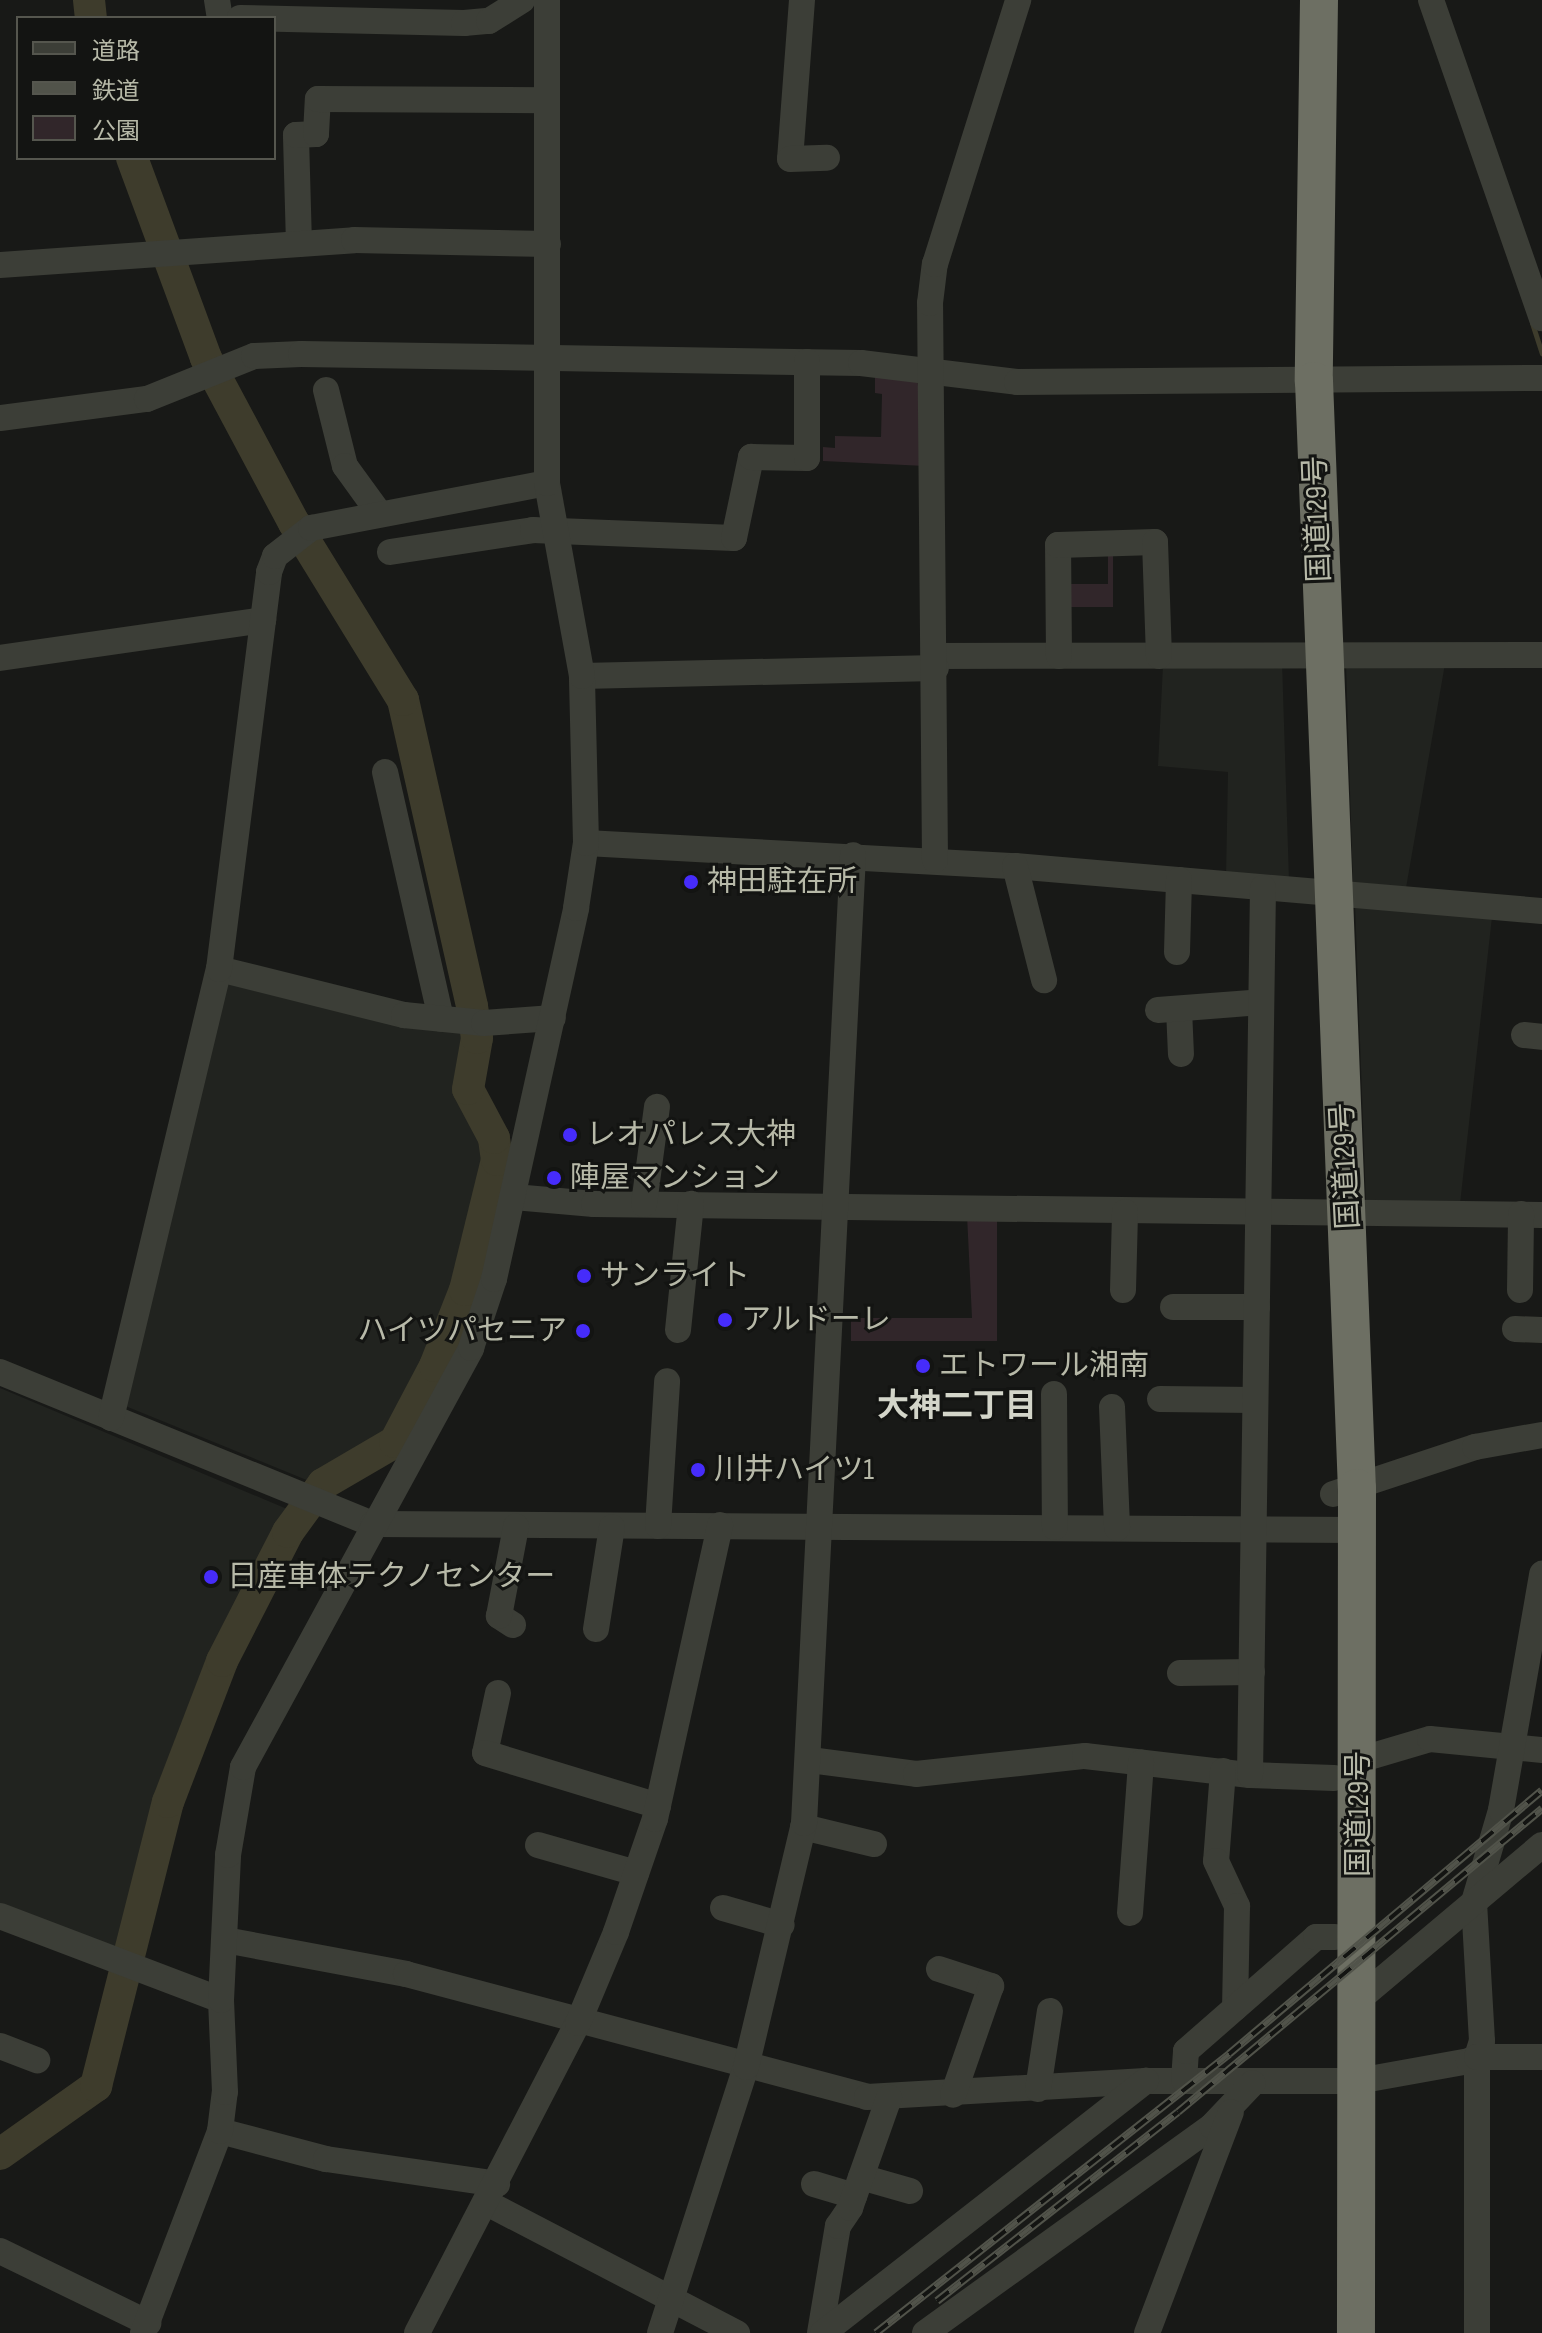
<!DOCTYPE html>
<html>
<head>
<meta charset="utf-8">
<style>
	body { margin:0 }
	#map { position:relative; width:1542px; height:2333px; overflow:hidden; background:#181917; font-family:"Sofia Sans Condensed","Noto Sans JP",sans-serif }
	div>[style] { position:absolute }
	.built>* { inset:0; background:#21231f }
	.green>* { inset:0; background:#31262a }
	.stream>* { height:5px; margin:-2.5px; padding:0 2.5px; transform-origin:2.5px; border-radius:2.5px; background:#3e3c2c }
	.river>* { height:32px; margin:-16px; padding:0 16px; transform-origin:16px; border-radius:16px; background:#3e3c2c }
	.minor>* { height:26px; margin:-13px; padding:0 13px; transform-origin:13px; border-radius:13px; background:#3c3e37 }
	.highway>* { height:38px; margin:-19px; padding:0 19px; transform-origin:19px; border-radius:19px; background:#6d6f63 }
	.rail>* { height:8px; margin-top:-4px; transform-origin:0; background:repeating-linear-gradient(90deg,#131412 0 15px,#51534a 0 30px); box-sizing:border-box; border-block:2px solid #51534a }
	.dots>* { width:22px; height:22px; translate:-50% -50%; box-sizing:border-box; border:4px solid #131412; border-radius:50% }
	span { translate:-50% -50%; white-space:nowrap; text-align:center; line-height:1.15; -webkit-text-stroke:6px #131412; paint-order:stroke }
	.street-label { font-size:30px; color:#b7b9a8 }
	.poi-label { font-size:30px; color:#b7b9a8 }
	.left { translate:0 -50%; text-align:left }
	.right { translate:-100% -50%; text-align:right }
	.neighbourhood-label { font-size:32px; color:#d3d5c9; font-weight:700 }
	.legend { position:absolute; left:16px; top:16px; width:260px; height:144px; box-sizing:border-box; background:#131412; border:2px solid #55564e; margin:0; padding:10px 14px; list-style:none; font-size:24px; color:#b7b9a8 }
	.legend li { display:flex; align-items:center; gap:16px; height:40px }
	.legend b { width:40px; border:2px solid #55564e }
</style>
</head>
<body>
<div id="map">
	<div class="built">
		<div style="clip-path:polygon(1282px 661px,1289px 880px,1226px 876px,1228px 772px,1158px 766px,1163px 665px)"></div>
		<div style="clip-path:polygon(1445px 664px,1406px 888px,1353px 884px,1346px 665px)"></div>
		<div style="clip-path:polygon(1355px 904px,1492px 917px,1460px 1204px,1366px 1204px)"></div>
		<div style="clip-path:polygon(220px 979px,468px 1029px,464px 1096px,492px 1146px,495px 1160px,464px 1290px,393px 1440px,309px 1481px,118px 1403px)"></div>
		<div style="clip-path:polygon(0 1388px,299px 1514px,221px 1659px,166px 1800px,129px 1958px,0 1905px)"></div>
	</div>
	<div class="green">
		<div style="clip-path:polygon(875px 373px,917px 375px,925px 466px,823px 461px,823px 447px,835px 448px,835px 436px,881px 437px,882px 394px,875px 393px)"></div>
		<div style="clip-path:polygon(1108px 550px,1113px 550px,1113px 607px,1060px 607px,1060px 584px,1108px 584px)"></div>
		<div style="clip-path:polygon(967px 1215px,997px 1215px,997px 1341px,851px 1341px,851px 1318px,972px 1318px)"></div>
	</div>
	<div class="stream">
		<div style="left:1532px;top:323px;width:32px;rotate:72deg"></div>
	</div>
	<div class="river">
		<div style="left:89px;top:0;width:18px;rotate:84deg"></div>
		<div style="left:0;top:2154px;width:118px;rotate:-35.3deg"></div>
		<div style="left:96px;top:2086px;width:293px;rotate:-75.8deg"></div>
		<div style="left:168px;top:1802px;width:151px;rotate:-69deg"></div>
		<div style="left:222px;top:1661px;width:145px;rotate:-62.9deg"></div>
		<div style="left:288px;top:1532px;width:59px;rotate:-53.9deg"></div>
		<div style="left:323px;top:1484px;width:83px;rotate:-30.3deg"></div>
		<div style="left:395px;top:1442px;width:86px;rotate:-62.2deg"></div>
		<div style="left:435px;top:1366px;width:82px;rotate:-68.5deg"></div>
		<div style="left:465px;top:1290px;width:134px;rotate:-76.2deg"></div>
		<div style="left:497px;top:1160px;width:22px;rotate:-98deg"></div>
		<div style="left:494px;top:1138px;width:55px;rotate:-118deg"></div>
		<div style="left:468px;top:1089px;width:52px;rotate:-80deg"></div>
		<div style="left:477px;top:1038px;width:32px;rotate:-99deg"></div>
		<div style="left:472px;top:1006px;width:314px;rotate:-102.7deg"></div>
		<div style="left:403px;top:700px;width:208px;rotate:-121.6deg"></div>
		<div style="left:294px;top:523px;width:187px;rotate:-118.1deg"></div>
		<div style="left:206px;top:358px;width:213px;rotate:-110.3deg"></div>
	</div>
	<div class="minor">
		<div style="left:217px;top:0;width:18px;rotate:81deg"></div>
		<div style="left:802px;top:0;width:159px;rotate:94.3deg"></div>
		<div style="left:790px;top:159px;width:37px;rotate:-2deg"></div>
		<div style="left:1431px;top:0;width:337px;rotate:70.8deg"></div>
		<div style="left:240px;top:18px;width:224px;rotate:1.3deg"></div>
		<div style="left:464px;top:23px;width:25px;rotate:-5deg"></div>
		<div style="left:489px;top:21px;width:39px;rotate:-32deg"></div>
		<div style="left:299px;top:244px;width:109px;rotate:-91.6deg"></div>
		<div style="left:296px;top:135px;width:20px;rotate:-3deg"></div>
		<div style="left:316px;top:134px;width:35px;rotate:-87deg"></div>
		<div style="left:318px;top:99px;width:228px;rotate:0.3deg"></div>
		<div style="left:0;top:265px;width:355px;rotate:-4deg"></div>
		<div style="left:354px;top:240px;width:194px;rotate:1.2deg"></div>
		<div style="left:326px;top:390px;width:78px;rotate:76deg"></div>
		<div style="left:345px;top:466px;width:58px;rotate:54.1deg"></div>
		<div style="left:0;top:418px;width:148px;rotate:-7.4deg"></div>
		<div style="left:147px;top:399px;width:115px;rotate:-21.9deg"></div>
		<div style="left:254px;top:356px;width:47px;rotate:-2.4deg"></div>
		<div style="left:301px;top:354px;width:560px;rotate:0.92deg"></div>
		<div style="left:861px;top:363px;width:157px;rotate:6.9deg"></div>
		<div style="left:1017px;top:382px;width:525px;rotate:-0.44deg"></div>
		<div style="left:390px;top:552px;width:145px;rotate:-8.7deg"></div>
		<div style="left:533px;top:530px;width:201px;rotate:2.3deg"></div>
		<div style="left:734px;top:538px;width:83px;rotate:-78.1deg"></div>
		<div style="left:751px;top:457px;width:56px;rotate:1deg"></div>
		<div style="left:807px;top:458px;width:96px;rotate:-90deg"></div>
		<div style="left:936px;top:656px;width:606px;rotate:-0.09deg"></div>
		<div style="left:1059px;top:656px;width:111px;rotate:-90.5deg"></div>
		<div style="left:1058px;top:545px;width:97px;rotate:-1.8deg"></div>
		<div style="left:1155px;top:542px;width:114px;rotate:88deg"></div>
		<div style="left:0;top:658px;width:266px;rotate:-8.2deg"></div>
		<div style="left:582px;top:676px;width:354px;rotate:-1.3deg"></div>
		<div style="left:385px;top:772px;width:253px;rotate:77.2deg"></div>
		<div style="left:586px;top:843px;width:430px;rotate:3.1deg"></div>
		<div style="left:1015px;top:866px;width:529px;rotate:4.88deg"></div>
		<div style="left:935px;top:860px;width:557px;rotate:-90.51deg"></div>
		<div style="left:930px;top:303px;width:39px;rotate:-83deg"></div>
		<div style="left:935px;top:264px;width:277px;rotate:-72.5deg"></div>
		<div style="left:1015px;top:866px;width:118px;rotate:75.7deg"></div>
		<div style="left:1177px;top:952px;width:72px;rotate:-88.4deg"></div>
		<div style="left:219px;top:969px;width:191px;rotate:14deg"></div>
		<div style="left:404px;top:1015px;width:80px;rotate:5.7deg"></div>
		<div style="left:484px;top:1023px;width:69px;rotate:-4.1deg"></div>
		<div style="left:1179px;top:1009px;width:45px;rotate:87.5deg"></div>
		<div style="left:1158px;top:1010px;width:103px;rotate:-4.4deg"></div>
		<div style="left:1524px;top:1035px;width:18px;rotate:6deg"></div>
		<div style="left:514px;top:1197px;width:80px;rotate:5deg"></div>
		<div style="left:594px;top:1204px;width:948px;rotate:0.66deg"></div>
		<div style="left:644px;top:1204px;width:98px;rotate:-82.4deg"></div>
		<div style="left:1123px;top:1290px;width:78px;rotate:-88.5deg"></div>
		<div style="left:1520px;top:1290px;width:76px;rotate:-89.2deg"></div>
		<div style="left:1173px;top:1307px;width:84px"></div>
		<div style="left:1515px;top:1329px;width:27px;rotate:2deg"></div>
		<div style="left:678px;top:1330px;width:127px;rotate:-84.1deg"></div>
		<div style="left:0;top:1372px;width:403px;rotate:22.2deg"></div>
		<div style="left:373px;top:1524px;width:984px;rotate:0.35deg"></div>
		<div style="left:1054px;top:1394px;width:133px;rotate:89.6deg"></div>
		<div style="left:1160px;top:1399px;width:95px;rotate:0.6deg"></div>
		<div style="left:1112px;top:1407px;width:121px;rotate:87.6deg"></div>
		<div style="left:111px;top:1418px;width:462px;rotate:-76.5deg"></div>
		<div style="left:219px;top:969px;width:400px;rotate:-82.8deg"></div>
		<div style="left:269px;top:572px;width:17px;rotate:-69deg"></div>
		<div style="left:275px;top:556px;width:46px;rotate:-37.9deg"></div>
		<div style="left:311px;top:528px;width:240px;rotate:-10.8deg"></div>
		<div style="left:1333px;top:1494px;width:150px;rotate:-18.3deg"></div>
		<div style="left:1475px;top:1447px;width:68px;rotate:-10.2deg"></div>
		<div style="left:658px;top:1526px;width:145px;rotate:-86.4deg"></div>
		<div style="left:513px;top:1625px;width:17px;rotate:-147deg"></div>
		<div style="left:499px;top:1616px;width:91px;rotate:-79.2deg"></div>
		<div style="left:596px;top:1629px;width:103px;rotate:-81.1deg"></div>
		<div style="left:1180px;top:1673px;width:72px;rotate:-0.8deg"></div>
		<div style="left:498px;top:1693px;width:61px;rotate:102.2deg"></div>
		<div style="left:485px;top:1753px;width:181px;rotate:17deg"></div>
		<div style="left:810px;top:1760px;width:107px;rotate:7.5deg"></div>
		<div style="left:916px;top:1774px;width:170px;rotate:-6.1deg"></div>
		<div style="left:1085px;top:1756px;width:166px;rotate:6.6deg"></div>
		<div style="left:1250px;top:1775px;width:84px;rotate:2deg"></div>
		<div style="left:1359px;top:1760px;width:74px;rotate:-16.5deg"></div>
		<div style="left:1430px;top:1739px;width:113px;rotate:5.6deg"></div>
		<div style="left:1223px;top:1771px;width:90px;rotate:94.4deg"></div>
		<div style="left:1216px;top:1861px;width:50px;rotate:65deg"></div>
		<div style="left:1237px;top:1906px;width:102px;rotate:91.1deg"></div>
		<div style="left:1250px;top:1775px;width:887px;rotate:-89.16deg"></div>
		<div style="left:803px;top:1827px;width:73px;rotate:13.5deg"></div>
		<div style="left:538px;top:1845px;width:102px;rotate:15.9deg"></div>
		<div style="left:723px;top:1908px;width:61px;rotate:16.1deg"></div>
		<div style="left:1130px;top:1913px;width:151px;rotate:-85.8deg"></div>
		<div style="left:0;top:1916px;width:236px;rotate:20.8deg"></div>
		<div style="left:225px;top:1940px;width:184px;rotate:10.6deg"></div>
		<div style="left:406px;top:1974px;width:477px;rotate:14.9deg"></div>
		<div style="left:867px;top:2097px;width:279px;rotate:-3.3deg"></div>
		<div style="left:1146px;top:2081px;width:212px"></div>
		<div style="left:1358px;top:2081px;width:113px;rotate:-10.2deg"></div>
		<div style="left:1469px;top:2061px;width:9px;rotate:-27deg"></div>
		<div style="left:1477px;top:2057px;width:17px;rotate:-73deg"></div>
		<div style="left:1482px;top:2041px;width:139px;rotate:-93.3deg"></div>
		<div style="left:1474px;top:1902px;width:96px;rotate:-73.6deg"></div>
		<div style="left:1501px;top:1810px;width:240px;rotate:-80.1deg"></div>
		<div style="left:939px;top:1969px;width:55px;rotate:18.1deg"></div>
		<div style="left:991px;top:1986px;width:115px;rotate:109.2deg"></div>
		<div style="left:1359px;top:1999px;width:239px;rotate:-40.1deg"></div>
		<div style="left:0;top:2046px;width:40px;rotate:21deg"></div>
		<div style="left:1184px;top:2080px;width:29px;rotate:-86deg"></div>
		<div style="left:1186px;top:2051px;width:173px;rotate:-41.2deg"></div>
		<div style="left:1316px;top:1937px;width:19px"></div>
		<div style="left:1038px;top:2089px;width:79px;rotate:-81.3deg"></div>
		<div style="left:220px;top:2131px;width:110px;rotate:14.8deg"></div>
		<div style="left:326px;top:2159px;width:173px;rotate:8.3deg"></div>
		<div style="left:861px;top:2177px;width:51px;rotate:15.9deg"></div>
		<div style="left:814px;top:2184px;width:42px;rotate:16.7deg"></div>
		<div style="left:487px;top:2203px;width:282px;rotate:27.5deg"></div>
		<div style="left:0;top:2251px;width:165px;rotate:25.9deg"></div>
		<div style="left:143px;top:2333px;width:216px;rotate:-69.1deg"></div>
		<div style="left:220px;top:2131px;width:39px;rotate:-83deg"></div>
		<div style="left:225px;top:2092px;width:92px;rotate:-92.5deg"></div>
		<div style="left:221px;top:2000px;width:145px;rotate:-87.2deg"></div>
		<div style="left:228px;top:1855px;width:89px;rotate:-80.3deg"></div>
		<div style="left:243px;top:1767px;width:477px;rotate:-61.4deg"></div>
		<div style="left:471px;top:1348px;width:73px;rotate:-71.6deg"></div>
		<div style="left:494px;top:1279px;width:380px;rotate:-77.5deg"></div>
		<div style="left:576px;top:908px;width:66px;rotate:-81.3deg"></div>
		<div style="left:586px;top:843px;width:167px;rotate:-91.4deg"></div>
		<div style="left:582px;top:676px;width:196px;rotate:-100.3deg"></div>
		<div style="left:547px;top:483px;width:483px;rotate:-90deg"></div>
		<div style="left:417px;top:2333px;width:349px;rotate:-62.6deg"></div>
		<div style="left:578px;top:2023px;width:99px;rotate:-67.3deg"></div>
		<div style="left:616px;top:1932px;width:120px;rotate:-71deg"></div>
		<div style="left:655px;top:1819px;width:301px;rotate:-77.5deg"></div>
		<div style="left:660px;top:2333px;width:280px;rotate:-72.1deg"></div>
		<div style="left:746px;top:2067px;width:251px;rotate:-76.6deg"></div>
		<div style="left:804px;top:1823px;width:969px;rotate:-87.1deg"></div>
		<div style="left:820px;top:2333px;width:109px;rotate:-80.5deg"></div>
		<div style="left:838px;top:2226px;width:22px;rotate:-56deg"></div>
		<div style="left:850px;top:2208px;width:117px;rotate:-70.5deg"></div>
		<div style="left:823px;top:2333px;width:410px;rotate:-38deg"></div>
		<div style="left:925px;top:2333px;width:354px;rotate:-35.8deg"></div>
		<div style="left:1212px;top:2126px;width:59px;rotate:-46.4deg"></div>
		<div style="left:1147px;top:2333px;width:236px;rotate:-69.2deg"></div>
		<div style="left:1477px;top:2333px;width:276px;rotate:-90deg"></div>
		<div style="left:1477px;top:2057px;width:65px"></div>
	</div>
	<div class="highway">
		<div style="left:1319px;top:0;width:381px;rotate:90.8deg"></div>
		<div style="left:1314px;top:381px;width:1108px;rotate:87.78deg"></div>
		<div style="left:1357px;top:1488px;width:845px;rotate:90.07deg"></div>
	</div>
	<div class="rail">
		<div style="left:937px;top:2301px;width:306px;rotate:-38.1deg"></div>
		<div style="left:1178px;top:2112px;width:474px;rotate:-39.8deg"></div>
		<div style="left:876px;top:2333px;width:450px;rotate:-38.3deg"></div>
		<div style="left:1229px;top:2054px;width:409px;rotate:-40.1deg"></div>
	</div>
	<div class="dots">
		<div style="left:691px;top:882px;background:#462cfb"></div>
		<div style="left:570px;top:1135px;background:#462cfb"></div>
		<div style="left:554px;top:1178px;background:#462cfb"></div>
		<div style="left:584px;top:1276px;background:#462cfb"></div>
		<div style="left:725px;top:1320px;background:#462cfb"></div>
		<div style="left:583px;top:1331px;background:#462cfb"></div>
		<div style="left:923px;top:1366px;background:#462cfb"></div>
		<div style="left:698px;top:1470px;background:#462cfb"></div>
		<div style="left:211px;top:1577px;background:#462cfb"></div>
	</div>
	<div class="street-label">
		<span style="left:1318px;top:519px;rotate:-92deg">国道129号</span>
		<span style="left:1346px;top:1166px;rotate:-93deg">国道129号</span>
		<span style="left:1359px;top:1814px;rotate:-90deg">国道129号</span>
	</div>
	<div class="poi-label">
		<span class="left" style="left:707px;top:882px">神田駐在所</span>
		<span class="left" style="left:586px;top:1135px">レオパレス大神</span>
		<span class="left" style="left:570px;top:1178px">陣屋マンション</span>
		<span class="left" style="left:600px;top:1276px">サンライト</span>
		<span class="left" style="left:741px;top:1320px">アルドーレ</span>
		<span class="right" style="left:567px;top:1331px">ハイツパセニア</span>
		<span class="left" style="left:939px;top:1366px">エトワール湘南</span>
		<span class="left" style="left:714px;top:1470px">川井ハイツ1</span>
		<span class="left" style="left:227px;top:1577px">日産車体テクノセンター</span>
	</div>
	<div class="neighbourhood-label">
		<span style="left:957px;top:1407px">大神二丁目</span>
	</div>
	<ul class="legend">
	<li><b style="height:10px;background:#3c3e37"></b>道路</li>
	<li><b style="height:10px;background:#51534a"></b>鉄道</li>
	<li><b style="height:22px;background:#31262a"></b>公園</li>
	</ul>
</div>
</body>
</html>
